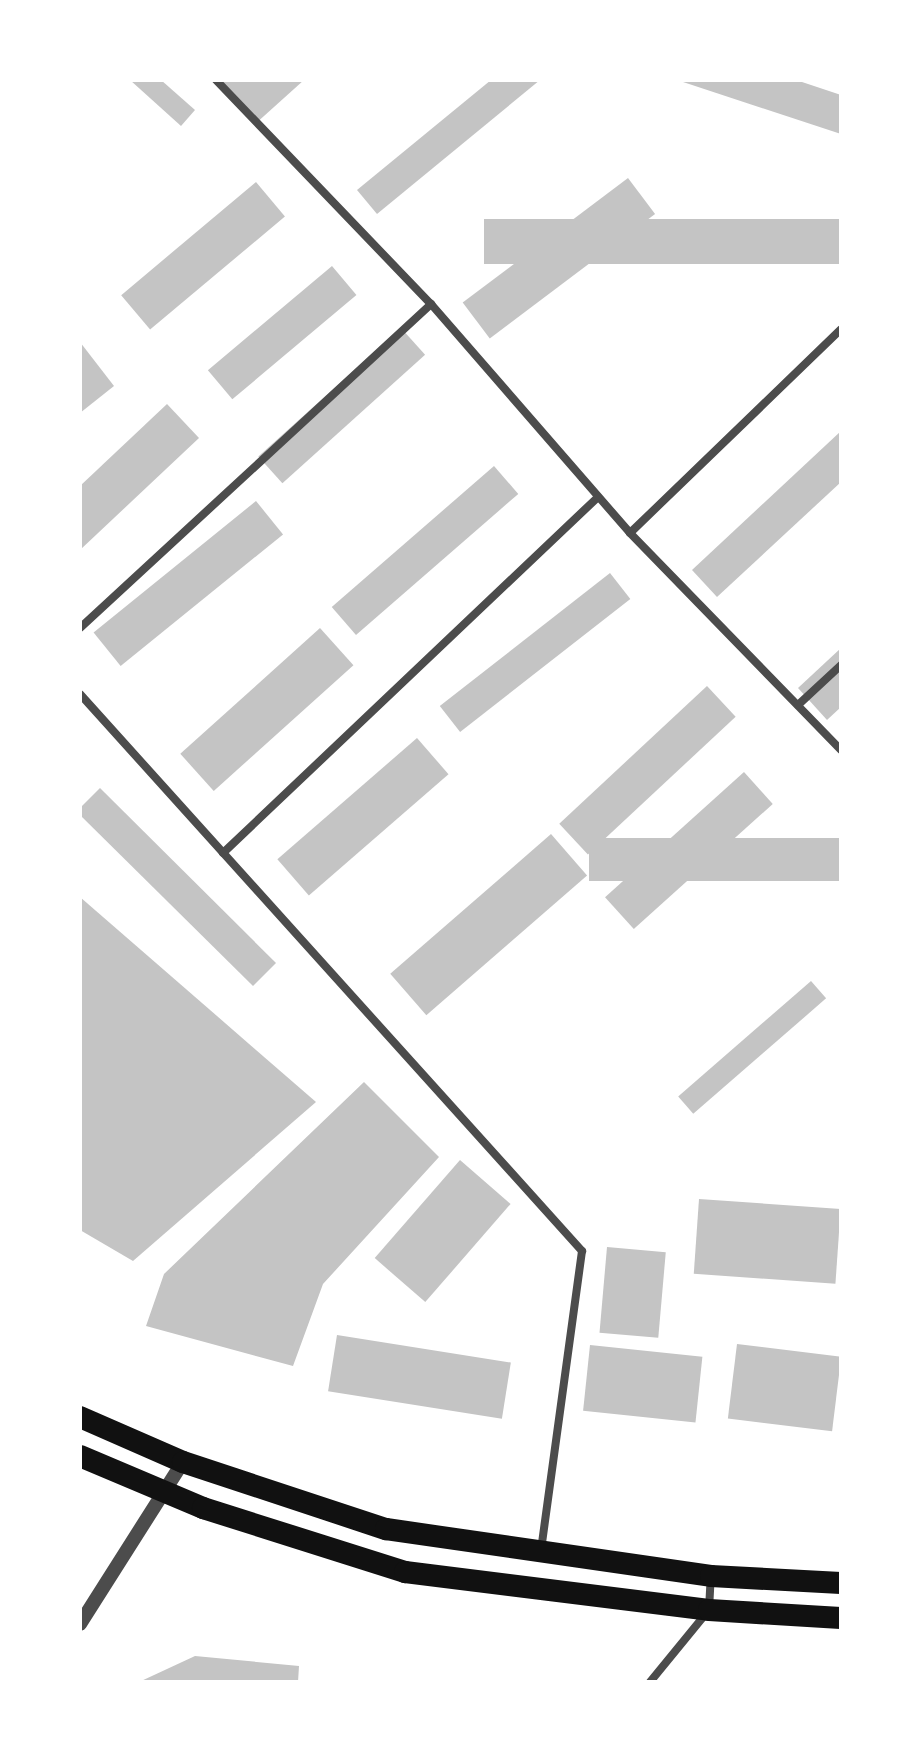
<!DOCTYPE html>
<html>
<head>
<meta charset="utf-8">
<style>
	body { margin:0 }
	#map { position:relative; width:921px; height:1762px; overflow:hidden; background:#fff; font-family:"Work Sans",sans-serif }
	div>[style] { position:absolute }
	.building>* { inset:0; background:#c4c4c4; transform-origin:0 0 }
	.minor>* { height:8px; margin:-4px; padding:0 4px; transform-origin:4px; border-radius:4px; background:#4c4c4c }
	.tertiary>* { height:14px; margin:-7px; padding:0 7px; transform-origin:7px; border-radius:7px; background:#4c4c4c }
	.trunk>* { height:22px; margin:-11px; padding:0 11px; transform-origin:11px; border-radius:11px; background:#111 }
	span { translate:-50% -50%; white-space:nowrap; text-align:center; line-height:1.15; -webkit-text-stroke:7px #fff; paint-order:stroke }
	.frame { position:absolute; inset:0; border:82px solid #fff; pointer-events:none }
</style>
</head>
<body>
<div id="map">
	<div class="building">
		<div style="clip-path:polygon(130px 80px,161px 80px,195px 110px,181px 126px)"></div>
		<div style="clip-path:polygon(220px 80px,304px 80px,254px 125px)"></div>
		<div style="clip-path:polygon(491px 80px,540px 80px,377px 214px,357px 190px)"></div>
		<div style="clip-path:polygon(796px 80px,841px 95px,841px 134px,680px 81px)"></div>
		<div style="left:628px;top:178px;width:45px;height:207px;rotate:53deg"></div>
		<div style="left:256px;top:182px;width:45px;height:176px;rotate:50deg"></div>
		<div style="left:841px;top:219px;width:45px;height:357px;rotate:90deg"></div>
		<div style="left:332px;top:266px;width:38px;height:162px;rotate:50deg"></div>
		<div style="left:401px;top:328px;width:36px;height:192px;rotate:48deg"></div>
		<div style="clip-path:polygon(80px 342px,114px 386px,80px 413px)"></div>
		<div style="clip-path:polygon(167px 404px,199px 438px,80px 550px,80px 486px)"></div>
		<div style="clip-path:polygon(841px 431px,841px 482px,717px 597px,692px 570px)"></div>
		<div style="left:494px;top:466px;width:37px;height:215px;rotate:49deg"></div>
		<div style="left:256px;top:501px;width:43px;height:209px;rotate:51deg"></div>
		<div style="left:610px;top:573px;width:33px;height:216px;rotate:52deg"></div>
		<div style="left:320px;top:628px;width:50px;height:188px;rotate:48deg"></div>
		<div style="clip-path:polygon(841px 648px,841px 707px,827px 720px,798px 688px)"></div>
		<div style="left:707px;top:686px;width:42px;height:202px;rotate:47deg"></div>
		<div style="left:417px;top:738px;width:48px;height:185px;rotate:49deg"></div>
		<div style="left:744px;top:772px;width:43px;height:187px;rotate:48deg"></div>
		<div style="clip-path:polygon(100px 788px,276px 963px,253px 986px,80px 815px,80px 808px)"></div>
		<div style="left:551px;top:834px;width:55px;height:213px;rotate:49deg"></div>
		<div style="left:841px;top:838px;width:43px;height:252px;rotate:90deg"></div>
		<div style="clip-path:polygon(80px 897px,316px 1102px,133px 1261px,80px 1230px)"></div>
		<div style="left:811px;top:981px;width:23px;height:176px;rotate:49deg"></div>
		<div style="clip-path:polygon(364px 1082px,439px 1157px,323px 1284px,293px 1366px,146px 1326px,164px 1274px)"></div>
		<div style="left:460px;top:1160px;width:67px;height:130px;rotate:41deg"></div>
		<div style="left:699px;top:1199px;width:142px;height:75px;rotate:4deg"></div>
		<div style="left:607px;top:1247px;width:59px;height:86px;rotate:5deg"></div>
		<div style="left:337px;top:1335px;width:176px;height:57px;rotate:9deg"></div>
		<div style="left:737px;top:1344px;width:105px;height:75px;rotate:7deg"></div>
		<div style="left:590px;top:1345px;width:113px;height:66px;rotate:6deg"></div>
		<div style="clip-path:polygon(195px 1656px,299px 1666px,298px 1682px,139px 1682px)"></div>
	</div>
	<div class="minor">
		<div style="left:216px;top:80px;width:310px;rotate:46.2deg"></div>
		<div style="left:431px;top:304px;width:303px;rotate:49deg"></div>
		<div style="left:630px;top:533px;width:303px;rotate:45.8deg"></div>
		<div style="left:630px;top:533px;width:293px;rotate:-44deg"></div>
		<div style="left:80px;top:628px;width:478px;rotate:-42.7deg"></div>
		<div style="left:80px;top:694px;width:750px;rotate:47.97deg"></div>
		<div style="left:582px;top:1251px;width:302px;rotate:97.8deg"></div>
		<div style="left:798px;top:705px;width:59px;rotate:-42.9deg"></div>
		<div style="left:223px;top:853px;width:517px;rotate:-43.51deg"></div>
		<div style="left:650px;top:1682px;width:93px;rotate:-50.7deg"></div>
		<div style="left:709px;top:1610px;width:34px;rotate:-87deg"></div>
	</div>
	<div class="tertiary">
		<div style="left:80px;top:1624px;width:192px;rotate:-57.6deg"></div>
	</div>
	<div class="trunk">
		<div style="left:80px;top:1417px;width:112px;rotate:23.6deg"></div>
		<div style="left:183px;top:1462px;width:214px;rotate:18.3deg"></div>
		<div style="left:386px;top:1529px;width:328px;rotate:8.2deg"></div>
		<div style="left:711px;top:1576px;width:130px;rotate:3.1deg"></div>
		<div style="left:80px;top:1456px;width:134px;rotate:22.9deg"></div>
		<div style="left:203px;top:1508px;width:212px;rotate:17.6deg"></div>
		<div style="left:405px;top:1572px;width:306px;rotate:7.1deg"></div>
		<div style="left:709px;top:1610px;width:132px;rotate:3.5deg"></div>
	</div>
	<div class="frame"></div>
</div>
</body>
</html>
